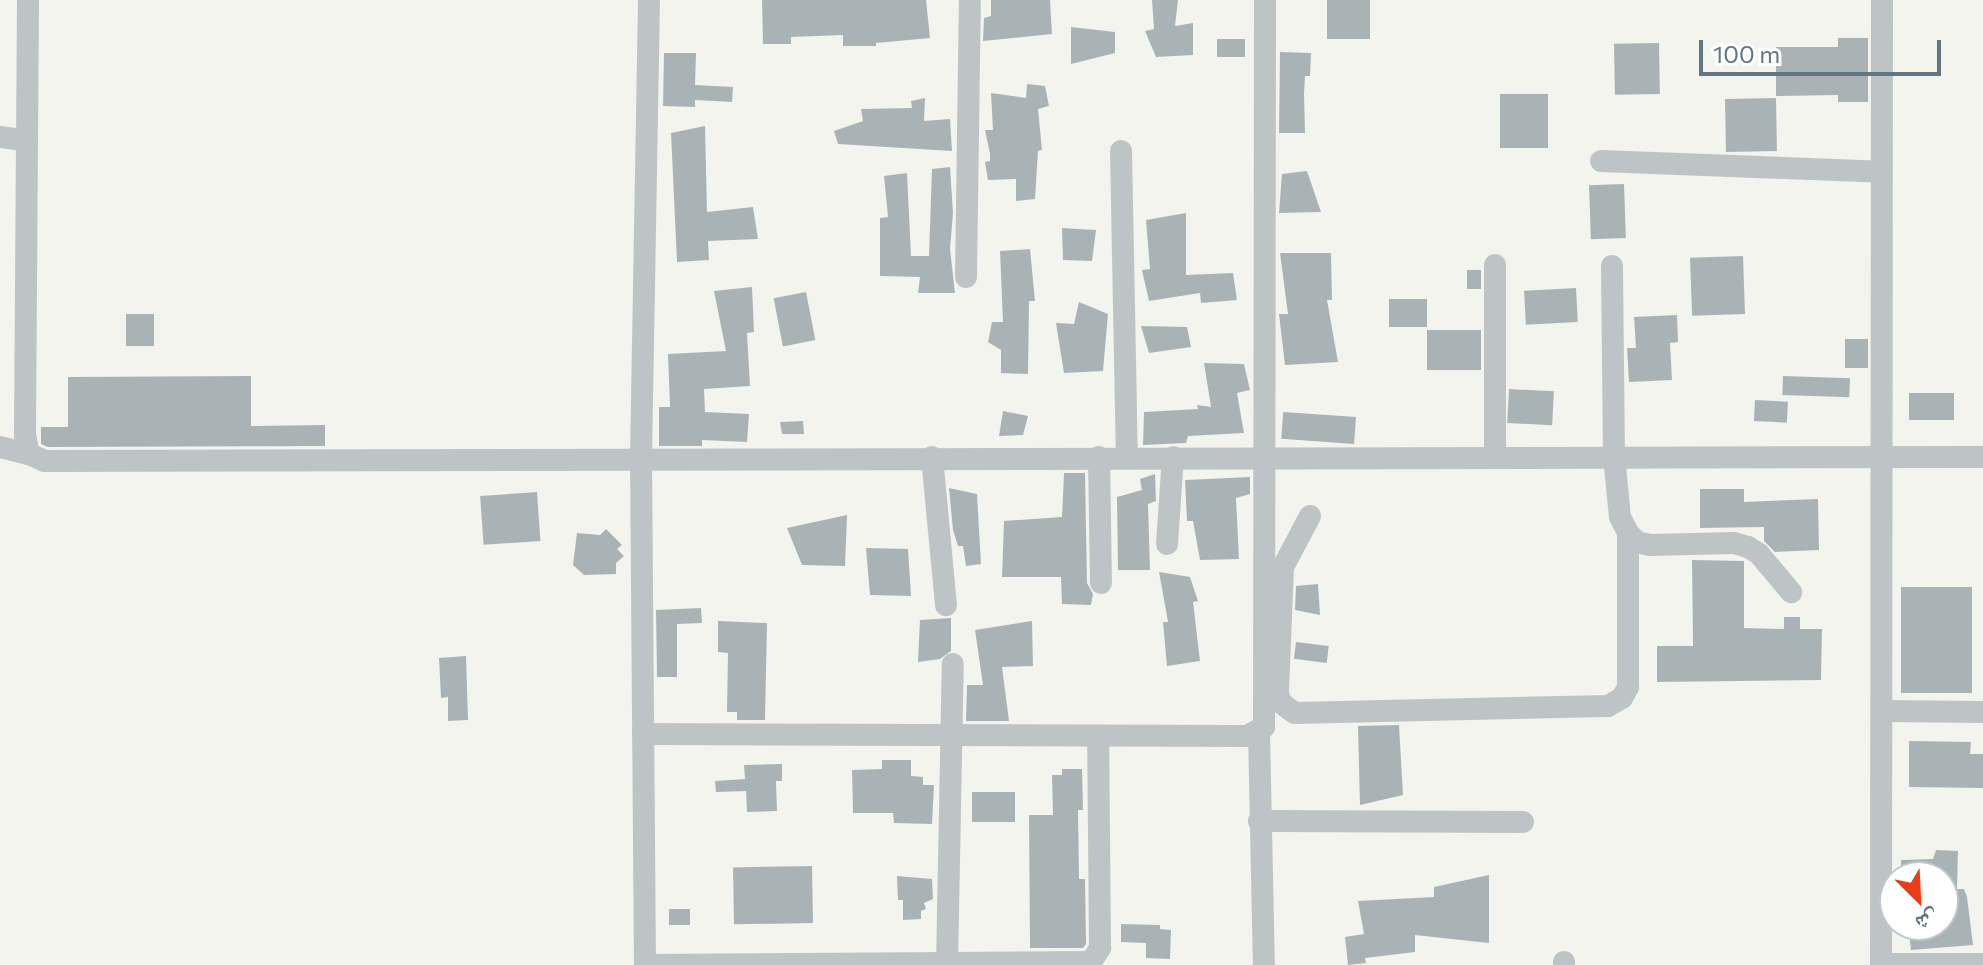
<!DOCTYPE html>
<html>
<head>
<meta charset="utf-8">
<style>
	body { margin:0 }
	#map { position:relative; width:1983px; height:965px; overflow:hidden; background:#f4f4ef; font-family:Commissioner,"Noto Naskh Arabic",sans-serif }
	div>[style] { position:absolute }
	.building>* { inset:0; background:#a9b3b6; transform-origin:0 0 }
	.minor>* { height:22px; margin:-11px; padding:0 11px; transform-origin:11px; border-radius:11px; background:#bec4c6 }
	span { translate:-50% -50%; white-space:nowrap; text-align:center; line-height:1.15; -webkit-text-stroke:8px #fff; paint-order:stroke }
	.north { position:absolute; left:1879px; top:861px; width:80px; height:80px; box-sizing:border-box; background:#fff; border:2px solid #c0c8cd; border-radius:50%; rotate:156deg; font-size:22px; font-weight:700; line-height:32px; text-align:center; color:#617682 }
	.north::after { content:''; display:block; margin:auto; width:28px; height:36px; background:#eb3b18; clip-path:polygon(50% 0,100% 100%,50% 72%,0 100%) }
	.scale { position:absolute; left:1699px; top:40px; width:242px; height:36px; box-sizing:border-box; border:4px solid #617682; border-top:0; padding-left:10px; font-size:24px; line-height:28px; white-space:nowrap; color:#617682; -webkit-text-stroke:6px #fff; paint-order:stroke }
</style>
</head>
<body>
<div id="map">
	<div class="building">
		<div style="clip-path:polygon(762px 0,926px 0,930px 38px,876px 43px,876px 46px,843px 46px,843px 35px,791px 37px,791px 44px,763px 44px)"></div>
		<div style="clip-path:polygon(991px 0,1050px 0,1052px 34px,983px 41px,984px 18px,991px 16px)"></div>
		<div style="clip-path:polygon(1152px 0,1178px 0,1175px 26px,1193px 23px,1193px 55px,1156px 57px,1145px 31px,1154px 29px)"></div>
		<div style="left:1327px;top:0;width:43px;height:39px"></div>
		<div style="clip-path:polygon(1071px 27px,1115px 32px,1115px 53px,1071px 64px)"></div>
		<div style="clip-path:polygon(1838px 38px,1868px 38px,1868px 102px,1838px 102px,1838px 95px,1776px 96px,1776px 47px,1838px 47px)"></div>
		<div style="left:1217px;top:39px;width:28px;height:18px"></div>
		<div style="left:1659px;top:43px;width:51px;height:45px;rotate:89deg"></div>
		<div style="clip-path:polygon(1280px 52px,1311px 53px,1310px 76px,1305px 76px,1304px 94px,1305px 133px,1279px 133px)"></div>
		<div style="clip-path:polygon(664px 53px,696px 53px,695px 85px,733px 87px,732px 102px,695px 100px,695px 107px,663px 106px)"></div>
		<div style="clip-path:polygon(1027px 84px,1045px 86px,1049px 106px,1038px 109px,1042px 150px,1038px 151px,1035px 199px,1016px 201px,1016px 179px,988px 180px,985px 162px,990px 161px,990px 154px,985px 130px,993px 130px,991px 93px,1026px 98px)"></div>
		<div style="left:1500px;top:94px;width:48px;height:54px"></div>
		<div style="clip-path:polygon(925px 98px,924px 121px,950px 119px,952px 151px,838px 144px,834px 131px,863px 121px,861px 109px,912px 108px,911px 101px)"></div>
		<div style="left:1776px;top:98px;width:53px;height:51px;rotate:89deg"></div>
		<div style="clip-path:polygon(705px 126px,707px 212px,753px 207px,758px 239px,708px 241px,709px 260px,677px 262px,671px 133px)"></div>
		<div style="clip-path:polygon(950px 167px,953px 213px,950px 249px,955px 293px,918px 293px,920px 277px,880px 276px,880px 218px,888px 217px,884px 176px,907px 173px,911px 256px,929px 256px,932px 169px)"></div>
		<div style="clip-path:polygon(1307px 171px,1321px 212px,1279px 213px,1282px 174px)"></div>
		<div style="left:1624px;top:184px;width:54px;height:35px;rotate:88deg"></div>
		<div style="clip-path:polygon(1186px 213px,1186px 275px,1233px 273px,1237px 300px,1201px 303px,1200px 293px,1149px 301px,1142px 270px,1150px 269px,1146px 220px)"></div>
		<div style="clip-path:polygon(1062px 228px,1096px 230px,1092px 261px,1063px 260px)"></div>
		<div style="clip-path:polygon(1030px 249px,1035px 301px,1029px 301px,1028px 374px,1001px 373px,1001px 350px,988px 342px,992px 322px,1003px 322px,1000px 251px)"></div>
		<div style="clip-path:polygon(1280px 253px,1331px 253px,1332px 300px,1327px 300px,1338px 362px,1285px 365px,1279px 314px,1288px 314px)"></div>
		<div style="left:1743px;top:256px;width:58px;height:53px;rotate:88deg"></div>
		<div style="left:1467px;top:270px;width:14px;height:19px"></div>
		<div style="clip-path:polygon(752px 287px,754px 332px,747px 333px,750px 386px,704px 389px,705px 412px,749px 414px,747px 442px,702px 440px,702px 446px,659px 446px,659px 407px,670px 407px,668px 354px,726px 351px,714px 291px)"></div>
		<div style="left:1576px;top:288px;width:34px;height:52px;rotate:87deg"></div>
		<div style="left:806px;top:292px;width:49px;height:33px;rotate:79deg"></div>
		<div style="left:1389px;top:299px;width:38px;height:28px"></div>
		<div style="clip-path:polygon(1079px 302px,1108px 314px,1103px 371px,1064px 373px,1056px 323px,1074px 324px)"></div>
		<div style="left:126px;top:314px;width:28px;height:32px"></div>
		<div style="clip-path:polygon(1677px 315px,1678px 342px,1670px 343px,1672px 380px,1629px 382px,1627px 348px,1636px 348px,1634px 317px)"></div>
		<div style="clip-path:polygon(1141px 326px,1187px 327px,1191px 347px,1149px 353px)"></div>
		<div style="left:1481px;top:330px;width:40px;height:54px;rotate:90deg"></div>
		<div style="left:1845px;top:339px;width:23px;height:29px"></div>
		<div style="clip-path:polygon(1204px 363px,1244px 364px,1250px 390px,1237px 393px,1244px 433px,1188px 436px,1186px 443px,1143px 445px,1144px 412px,1198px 409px,1197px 405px,1211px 407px)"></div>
		<div style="clip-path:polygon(251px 376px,251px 426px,325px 425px,325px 446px,48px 447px,41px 444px,41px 427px,68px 427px,68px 377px)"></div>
		<div style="left:1783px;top:376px;width:67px;height:19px;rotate:2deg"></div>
		<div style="left:1509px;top:389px;width:45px;height:34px;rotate:3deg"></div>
		<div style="left:1954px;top:393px;width:27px;height:45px;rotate:90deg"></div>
		<div style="left:1755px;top:400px;width:33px;height:21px;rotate:3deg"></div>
		<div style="clip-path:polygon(1003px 411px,1028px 416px,1023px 435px,999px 436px)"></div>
		<div style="left:1356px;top:417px;width:27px;height:73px;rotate:94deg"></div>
		<div style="clip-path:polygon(803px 421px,804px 434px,782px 434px,780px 422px)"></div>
		<div style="clip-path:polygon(1064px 473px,1085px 473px,1087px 583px,1093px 594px,1091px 605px,1062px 604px,1061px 577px,1002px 577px,1004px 521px,1062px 517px)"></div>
		<div style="clip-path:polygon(1155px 474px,1156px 501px,1148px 504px,1150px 570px,1118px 570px,1117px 497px,1142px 490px,1140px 479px)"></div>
		<div style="clip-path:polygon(1250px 477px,1250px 494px,1236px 498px,1239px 559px,1200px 560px,1193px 521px,1187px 521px,1185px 480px)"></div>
		<div style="clip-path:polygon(949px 488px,977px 494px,981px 564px,966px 566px,963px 546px,958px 546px,953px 530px)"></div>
		<div style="clip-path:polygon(1700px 489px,1744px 489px,1744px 502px,1818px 499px,1819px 550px,1775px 552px,1764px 541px,1764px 527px,1700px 528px)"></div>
		<div style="left:537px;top:492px;width:49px;height:57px;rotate:86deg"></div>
		<div style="clip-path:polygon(847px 515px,845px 566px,802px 565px,787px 528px)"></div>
		<div style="clip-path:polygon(606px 529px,622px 545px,617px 549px,624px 556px,616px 563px,616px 574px,584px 575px,573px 565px,577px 533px,600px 535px)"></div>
		<div style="clip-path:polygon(866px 548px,908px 549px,911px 596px,870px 595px)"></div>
		<div style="clip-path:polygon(1692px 560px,1744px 561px,1744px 628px,1784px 629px,1784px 617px,1800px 617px,1800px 629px,1822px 629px,1821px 680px,1657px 682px,1657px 646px,1693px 646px)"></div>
		<div style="clip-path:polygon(1159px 572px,1190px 577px,1198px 601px,1193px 602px,1200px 661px,1167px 666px,1163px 622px,1168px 622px)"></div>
		<div style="clip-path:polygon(1318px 584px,1320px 615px,1295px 610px,1296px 586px)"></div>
		<div style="left:1901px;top:587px;width:71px;height:106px"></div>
		<div style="clip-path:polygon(701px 608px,702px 623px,677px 624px,677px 677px,657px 677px,656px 610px)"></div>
		<div style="clip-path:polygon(951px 618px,951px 651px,940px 659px,918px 662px,920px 620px)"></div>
		<div style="clip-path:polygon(718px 621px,767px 623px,765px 720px,737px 720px,737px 712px,727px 712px,728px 653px,718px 652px)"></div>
		<div style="clip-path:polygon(1032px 621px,1033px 666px,1002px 667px,1009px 721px,966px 721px,967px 685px,983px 685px,975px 630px)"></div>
		<div style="left:1296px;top:642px;width:33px;height:17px;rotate:7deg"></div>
		<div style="clip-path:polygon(466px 656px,468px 720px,448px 721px,448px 697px,441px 698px,439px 658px)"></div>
		<div style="clip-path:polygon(1399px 725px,1403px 795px,1360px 805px,1358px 726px)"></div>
		<div style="clip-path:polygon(1909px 741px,1971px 742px,1970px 754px,1983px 754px,1983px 788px,1909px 787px)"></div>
		<div style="clip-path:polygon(882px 760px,911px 760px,911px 776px,923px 777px,923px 785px,934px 785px,932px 824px,894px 823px,893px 813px,853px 813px,852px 770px,882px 769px)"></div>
		<div style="clip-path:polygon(782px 764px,782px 781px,776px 781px,777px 811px,747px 812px,746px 791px,716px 792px,715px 781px,745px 779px,744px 765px)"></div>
		<div style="clip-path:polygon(1062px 769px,1082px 769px,1083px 810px,1078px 810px,1079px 879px,1085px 879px,1086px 944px,1083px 948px,1030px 948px,1029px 815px,1053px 815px,1052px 775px,1062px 775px)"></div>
		<div style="left:972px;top:792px;width:43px;height:30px"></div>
		<div style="clip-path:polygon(1936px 850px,1958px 851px,1957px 889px,1964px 889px,1967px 897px,1973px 945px,1911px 950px,1908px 925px,1943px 925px,1943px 877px,1901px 877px,1901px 860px,1933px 859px)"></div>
		<div style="left:812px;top:866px;width:57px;height:79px;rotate:89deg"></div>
		<div style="clip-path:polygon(1489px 875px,1489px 943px,1415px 935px,1415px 952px,1365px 958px,1366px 963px,1348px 965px,1345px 937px,1364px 934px,1358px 901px,1434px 897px,1434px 887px)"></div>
		<div style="clip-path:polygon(897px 876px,932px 879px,933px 899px,924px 903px,926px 909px,921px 911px,921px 919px,903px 920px,903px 900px,898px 900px)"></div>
		<div style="left:690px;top:909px;width:16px;height:21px;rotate:90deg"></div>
		<div style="clip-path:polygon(1121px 924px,1160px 925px,1160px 929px,1171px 930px,1170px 959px,1146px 958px,1146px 943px,1121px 942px)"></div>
	</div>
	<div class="minor">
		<div style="left:28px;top:0;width:435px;rotate:90.4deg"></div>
		<div style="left:25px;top:435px;width:19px;rotate:78deg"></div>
		<div style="left:29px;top:454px;width:17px;rotate:24deg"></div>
		<div style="left:45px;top:461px;width:1938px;rotate:-0.12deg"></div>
		<div style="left:649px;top:0;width:458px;rotate:91deg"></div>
		<div style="left:641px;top:458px;width:507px;rotate:89.55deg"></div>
		<div style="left:645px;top:965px;width:446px;rotate:-0.4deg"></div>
		<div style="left:1091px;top:962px;width:17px;rotate:-57deg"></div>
		<div style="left:1100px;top:948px;width:212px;rotate:-90.5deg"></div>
		<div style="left:0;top:137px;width:27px;rotate:8deg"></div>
		<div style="left:1121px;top:151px;width:306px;rotate:88.9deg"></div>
		<div style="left:1601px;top:161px;width:280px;rotate:2.2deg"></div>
		<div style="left:1612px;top:266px;width:190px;rotate:89.4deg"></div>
		<div style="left:1614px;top:456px;width:61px;rotate:84.4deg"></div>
		<div style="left:1620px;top:517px;width:18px;rotate:63deg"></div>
		<div style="left:1628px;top:533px;width:13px;rotate:45deg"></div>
		<div style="left:1637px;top:542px;width:13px;rotate:13deg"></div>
		<div style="left:1650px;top:545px;width:84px;rotate:-1.4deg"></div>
		<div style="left:1734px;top:543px;width:15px;rotate:16deg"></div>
		<div style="left:1748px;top:547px;width:13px;rotate:32deg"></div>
		<div style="left:1759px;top:554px;width:50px;rotate:49.9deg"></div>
		<div style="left:966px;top:277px;width:277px;rotate:-89.2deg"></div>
		<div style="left:0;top:447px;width:30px;rotate:14deg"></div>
		<div style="left:1495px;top:456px;width:191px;rotate:-90deg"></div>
		<div style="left:932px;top:457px;width:149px;rotate:84.6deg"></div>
		<div style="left:1099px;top:457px;width:126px;rotate:89.1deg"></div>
		<div style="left:1310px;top:516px;width:58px;rotate:117.9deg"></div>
		<div style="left:1283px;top:567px;width:127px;rotate:92.3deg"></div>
		<div style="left:1278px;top:694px;width:9px;rotate:72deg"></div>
		<div style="left:1281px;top:703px;width:17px;rotate:36deg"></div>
		<div style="left:1295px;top:713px;width:313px;rotate:-1.3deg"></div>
		<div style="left:1608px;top:706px;width:16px;rotate:-30deg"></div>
		<div style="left:1622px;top:698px;width:13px;rotate:-61deg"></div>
		<div style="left:1628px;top:687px;width:154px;rotate:-90deg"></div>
		<div style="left:1167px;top:544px;width:87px;rotate:-86.1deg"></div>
		<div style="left:1883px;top:711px;width:100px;rotate:0.6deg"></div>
		<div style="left:1259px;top:732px;width:233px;rotate:88.8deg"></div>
		<div style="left:643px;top:734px;width:604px;rotate:0.19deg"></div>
		<div style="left:1247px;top:736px;width:19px;rotate:-28deg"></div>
		<div style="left:1264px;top:727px;width:727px;rotate:-89.92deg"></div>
		<div style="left:1259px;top:821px;width:264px;rotate:0.2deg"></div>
		<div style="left:1881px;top:964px;width:102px"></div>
		<div style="left:947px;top:965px;width:301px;rotate:-88.9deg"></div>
		<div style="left:1564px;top:965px;width:3px;rotate:-90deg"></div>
		<div style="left:1881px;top:965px;width:965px;rotate:-89.94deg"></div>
	</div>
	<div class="north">ش</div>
	<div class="scale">100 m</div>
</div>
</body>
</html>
